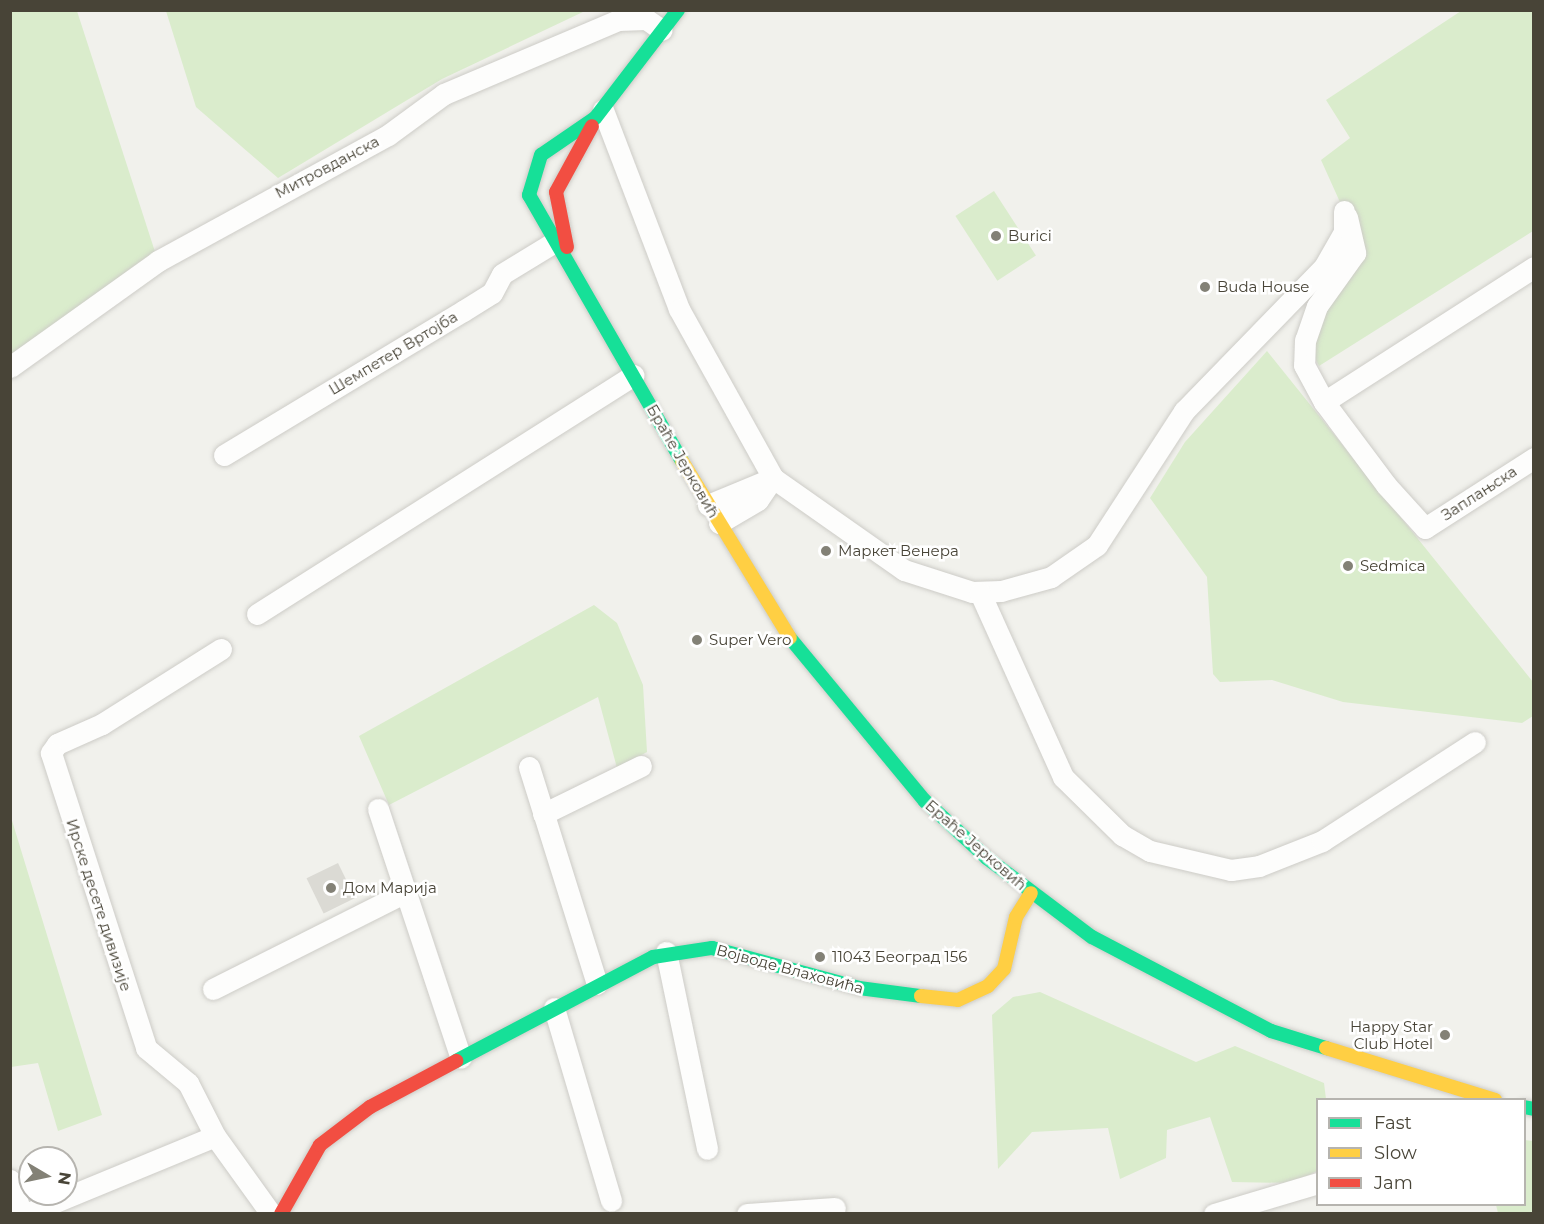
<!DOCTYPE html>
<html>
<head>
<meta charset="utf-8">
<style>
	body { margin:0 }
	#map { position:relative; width:1544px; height:1224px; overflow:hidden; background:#f1f1ec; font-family:Montserrat,sans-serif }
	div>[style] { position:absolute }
	.green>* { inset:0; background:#daeccc; transform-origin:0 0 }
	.building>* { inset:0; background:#dbdad4; transform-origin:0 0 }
	.roads { filter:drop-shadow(0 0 2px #cdccc7) drop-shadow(0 0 2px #cdccc7) }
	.street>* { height:21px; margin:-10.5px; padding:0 10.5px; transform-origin:10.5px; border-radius:10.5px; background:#fdfdfc }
	.fast>* { height:14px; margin:-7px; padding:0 7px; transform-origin:7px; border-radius:7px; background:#16e098 }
	.slow>* { height:14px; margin:-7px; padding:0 7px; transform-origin:7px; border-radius:7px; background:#ffcf43 }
	.jam>* { height:14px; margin:-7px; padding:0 7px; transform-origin:7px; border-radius:7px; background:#f24e42 }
	.dots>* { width:16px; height:16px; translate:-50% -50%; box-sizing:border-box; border:3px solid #fff; border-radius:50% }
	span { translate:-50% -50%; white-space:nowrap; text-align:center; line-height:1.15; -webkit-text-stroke:5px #fff; paint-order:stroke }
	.street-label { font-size:15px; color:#484437 }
	.poi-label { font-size:15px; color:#484437 }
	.left { translate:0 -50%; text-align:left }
	.right { translate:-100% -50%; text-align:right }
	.frame { position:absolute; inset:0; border:12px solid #484437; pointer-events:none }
	.legend { position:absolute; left:1316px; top:1098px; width:210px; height:108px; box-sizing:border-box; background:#fff; border:2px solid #b6b4af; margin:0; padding:8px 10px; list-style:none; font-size:18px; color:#484437 }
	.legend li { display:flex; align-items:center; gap:12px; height:30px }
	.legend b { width:30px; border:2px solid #b6b4af }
	.north { position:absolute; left:18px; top:1146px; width:60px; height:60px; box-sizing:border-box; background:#fff; border:2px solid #b6b4af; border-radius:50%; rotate:99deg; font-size:16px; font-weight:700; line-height:24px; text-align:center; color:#484437 }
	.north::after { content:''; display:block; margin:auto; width:21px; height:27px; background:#838176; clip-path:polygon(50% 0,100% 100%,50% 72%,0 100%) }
</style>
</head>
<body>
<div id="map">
	<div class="green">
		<div style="clip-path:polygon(10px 11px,77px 11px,158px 261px,10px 367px)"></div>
		<div style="clip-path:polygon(166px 11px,166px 10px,585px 11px,442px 79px,278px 178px,196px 107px)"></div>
		<div style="clip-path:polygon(1461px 11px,1533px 11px,1533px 231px,1319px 366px,1311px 350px,1344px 211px,1321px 160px,1350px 138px,1326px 100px)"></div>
		<div style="left:994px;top:191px;width:77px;height:46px;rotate:57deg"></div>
		<div style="clip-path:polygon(1267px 351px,1533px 682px,1533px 716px,1522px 723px,1343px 702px,1272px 680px,1220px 682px,1213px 674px,1207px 577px,1150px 498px,1185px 442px)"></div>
		<div style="clip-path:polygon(594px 605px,617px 623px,643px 685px,647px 752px,617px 768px,598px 697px,389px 805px,359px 736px)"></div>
		<div style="clip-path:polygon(10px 814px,102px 1115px,58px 1131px,38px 1063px,11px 1067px)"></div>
		<div style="clip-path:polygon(1040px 992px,1196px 1062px,1235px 1046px,1324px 1083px,1326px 1099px,1318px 1100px,1317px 1171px,1293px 1183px,1232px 1182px,1210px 1117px,1167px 1130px,1166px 1158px,1120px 1179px,1108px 1128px,1032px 1132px,998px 1169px,992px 1015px,1013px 997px)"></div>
		<div style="clip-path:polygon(1525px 1140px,1533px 1141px,1533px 1213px,1498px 1213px,1496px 1205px,1524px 1204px)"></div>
	</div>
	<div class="building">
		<div style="left:338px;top:863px;width:39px;height:35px;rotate:64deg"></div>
	</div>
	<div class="roads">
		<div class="street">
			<div style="left:603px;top:110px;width:213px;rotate:69.1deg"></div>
			<div style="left:679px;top:309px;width:193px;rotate:60.9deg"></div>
			<div style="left:773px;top:478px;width:160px;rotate:35.1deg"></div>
			<div style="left:904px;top:570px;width:71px;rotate:17.9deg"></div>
			<div style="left:972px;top:592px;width:29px;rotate:-2deg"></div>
			<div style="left:1001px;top:591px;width:52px;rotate:-15.6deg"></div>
			<div style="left:1051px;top:577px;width:56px;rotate:-34.8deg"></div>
			<div style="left:1097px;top:545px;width:160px;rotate:-57deg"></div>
			<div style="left:1184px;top:411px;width:201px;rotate:-45.8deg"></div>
			<div style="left:1324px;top:267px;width:40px;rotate:-60.3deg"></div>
			<div style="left:1344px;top:232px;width:21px;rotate:-90deg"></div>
			<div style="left:1347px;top:217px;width:37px;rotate:77deg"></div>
			<div style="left:1355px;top:253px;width:65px;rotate:125.6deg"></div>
			<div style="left:1317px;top:306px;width:36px;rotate:109deg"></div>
			<div style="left:1305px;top:340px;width:25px;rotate:92deg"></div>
			<div style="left:1304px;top:365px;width:42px;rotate:61.6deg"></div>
			<div style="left:1324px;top:402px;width:104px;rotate:53.2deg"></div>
			<div style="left:1386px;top:485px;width:58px;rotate:47.8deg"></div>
			<div style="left:1425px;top:528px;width:130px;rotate:-32.7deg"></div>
			<div style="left:10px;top:367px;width:182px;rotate:-35.6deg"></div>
			<div style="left:158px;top:261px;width:262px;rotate:-28.7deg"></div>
			<div style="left:388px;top:135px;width:69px;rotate:-36.2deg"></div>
			<div style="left:444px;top:94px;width:189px;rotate:-23deg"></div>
			<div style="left:618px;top:20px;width:28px;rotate:-2deg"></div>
			<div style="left:646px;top:19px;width:19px;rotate:35deg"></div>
			<div style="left:1324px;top:402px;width:250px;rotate:-32.7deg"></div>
			<div style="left:224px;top:455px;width:279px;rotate:-31.1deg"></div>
			<div style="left:463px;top:311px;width:34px;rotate:-32deg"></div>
			<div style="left:492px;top:293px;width:21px;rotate:-62deg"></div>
			<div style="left:502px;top:274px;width:60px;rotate:-31.3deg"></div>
			<div style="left:708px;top:505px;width:70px;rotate:-22.6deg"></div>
			<div style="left:719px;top:523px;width:45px;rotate:-30.5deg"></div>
			<div style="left:758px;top:500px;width:27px;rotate:-56deg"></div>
			<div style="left:980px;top:593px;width:202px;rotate:65.7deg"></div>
			<div style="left:1063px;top:777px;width:83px;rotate:44.5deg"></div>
			<div style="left:1122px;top:835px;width:32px;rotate:30deg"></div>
			<div style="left:1150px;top:851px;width:83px;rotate:13.2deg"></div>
			<div style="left:1231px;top:870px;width:28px;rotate:-8deg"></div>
			<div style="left:1259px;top:866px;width:68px;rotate:-21.6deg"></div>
			<div style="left:1322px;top:841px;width:182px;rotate:-32.9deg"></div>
			<div style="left:257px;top:614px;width:446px;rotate:-32.4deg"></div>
			<div style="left:221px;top:649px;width:141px;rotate:147.8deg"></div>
			<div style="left:102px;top:724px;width:49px;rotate:156deg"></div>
			<div style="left:57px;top:744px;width:11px;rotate:124deg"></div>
			<div style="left:51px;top:753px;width:310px;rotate:72.1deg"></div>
			<div style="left:146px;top:1048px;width:55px;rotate:39.8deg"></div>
			<div style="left:188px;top:1083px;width:59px;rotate:63deg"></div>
			<div style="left:215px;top:1136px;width:96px;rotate:54.3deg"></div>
			<div style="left:529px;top:767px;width:227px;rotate:72.6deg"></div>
			<div style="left:378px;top:809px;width:262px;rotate:71.6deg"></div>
			<div style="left:543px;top:814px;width:109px;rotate:-26.1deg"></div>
			<div style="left:666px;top:952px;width:201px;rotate:78.2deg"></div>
			<div style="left:213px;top:989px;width:216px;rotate:-26.7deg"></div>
			<div style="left:554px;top:1008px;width:201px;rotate:73.5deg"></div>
			<div style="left:10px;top:1180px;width:36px;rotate:71deg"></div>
			<div style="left:26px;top:1214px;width:204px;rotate:-22.4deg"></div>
			<div style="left:747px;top:1214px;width:88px;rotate:-3.9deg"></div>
			<div style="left:1214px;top:1214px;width:109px;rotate:-16.6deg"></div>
		</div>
		<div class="fast">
			<div style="left:678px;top:10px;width:136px;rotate:127.5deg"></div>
			<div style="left:595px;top:118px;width:65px;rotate:145.6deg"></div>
			<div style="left:541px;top:155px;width:42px;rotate:106.7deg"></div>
			<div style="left:529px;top:195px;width:307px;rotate:60.1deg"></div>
			<div style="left:790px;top:638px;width:212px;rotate:50.4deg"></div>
			<div style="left:925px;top:801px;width:84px;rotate:42.6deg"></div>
			<div style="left:987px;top:858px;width:131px;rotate:37deg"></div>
			<div style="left:1092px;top:937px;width:202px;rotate:27.7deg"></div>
			<div style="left:1271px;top:1031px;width:58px;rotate:17.2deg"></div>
			<div style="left:456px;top:1061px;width:223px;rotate:-27.8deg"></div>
			<div style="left:653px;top:957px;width:60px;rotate:-8.7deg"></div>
			<div style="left:712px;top:948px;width:152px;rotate:15.2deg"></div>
			<div style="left:859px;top:988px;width:63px;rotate:7.4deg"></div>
			<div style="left:1524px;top:1107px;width:10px;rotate:11deg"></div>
		</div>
		<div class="slow">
			<div style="left:682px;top:461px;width:207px;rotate:58.6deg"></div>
			<div style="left:921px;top:996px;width:37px;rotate:6deg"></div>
			<div style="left:958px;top:1000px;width:33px;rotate:-25deg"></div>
			<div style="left:988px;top:986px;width:23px;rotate:-47deg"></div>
			<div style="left:1004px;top:969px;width:53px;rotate:-77deg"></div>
			<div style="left:1016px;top:917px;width:28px;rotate:-58deg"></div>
			<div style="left:1326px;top:1048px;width:177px;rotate:17.1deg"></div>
		</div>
		<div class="jam">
			<div style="left:567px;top:247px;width:56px;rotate:-101.3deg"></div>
			<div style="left:556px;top:192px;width:75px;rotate:-61.4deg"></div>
			<div style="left:281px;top:1214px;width:79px;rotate:-60.5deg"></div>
			<div style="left:320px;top:1145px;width:63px;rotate:-37.2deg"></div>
			<div style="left:370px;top:1107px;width:98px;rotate:-28.1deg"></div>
		</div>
	</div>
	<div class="dots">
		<div style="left:996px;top:236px;background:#838176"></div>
		<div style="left:1205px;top:287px;background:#838176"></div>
		<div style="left:826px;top:551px;background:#838176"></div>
		<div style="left:1348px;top:566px;background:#838176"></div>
		<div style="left:697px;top:640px;background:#838176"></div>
		<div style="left:331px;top:888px;background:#838176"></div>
		<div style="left:820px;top:957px;background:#838176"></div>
		<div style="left:1445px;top:1035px;background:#838176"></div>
	</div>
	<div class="street-label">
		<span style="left:327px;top:167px;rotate:-28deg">Митровданска</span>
		<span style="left:393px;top:353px;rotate:-31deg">Шемпетер Вртојба</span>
		<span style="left:683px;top:461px;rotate:60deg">Браће Јерковић</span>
		<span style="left:1479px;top:493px;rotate:-33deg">Заплањска</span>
		<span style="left:976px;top:845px;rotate:41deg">Браће Јерковић</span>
		<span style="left:99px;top:905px;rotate:72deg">Ирске десете дивизије</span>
		<span style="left:790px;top:969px;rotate:15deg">Војводе Влаховића</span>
	</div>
	<div class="poi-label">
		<span class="left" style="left:1008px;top:236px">Burici</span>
		<span class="left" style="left:1217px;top:287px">Buda House</span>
		<span class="left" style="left:838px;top:551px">Маркет Венера</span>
		<span class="left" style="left:1360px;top:566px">Sedmica</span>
		<span class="left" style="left:709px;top:640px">Super Vero</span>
		<span class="left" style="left:343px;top:888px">Дом Марија</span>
		<span class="left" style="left:832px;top:957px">11043 Београд 156</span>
		<span class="right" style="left:1433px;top:1035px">Happy Star<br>Club Hotel</span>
	</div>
	<div class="frame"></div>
	<ul class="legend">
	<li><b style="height:8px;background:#16e098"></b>Fast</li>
	<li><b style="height:8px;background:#ffcf43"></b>Slow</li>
	<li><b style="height:8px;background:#f24e42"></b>Jam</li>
	</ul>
	<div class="north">N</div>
</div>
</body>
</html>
